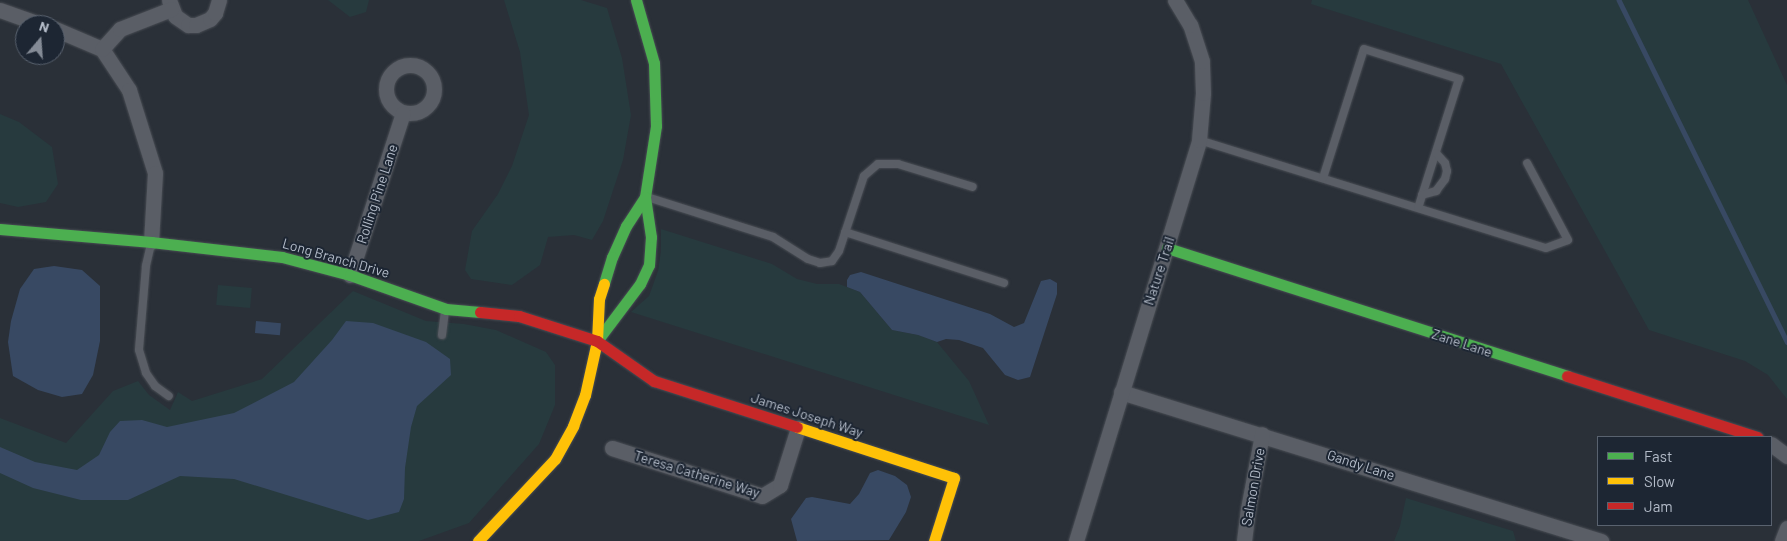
<!DOCTYPE html>
<html>
<head>
<meta charset="utf-8">
<style>
	body { margin:0 }
	#map { position:relative; width:1787px; height:541px; overflow:hidden; background:#2a3038; font-family:Barlow,sans-serif }
	div>[style] { position:absolute }
	.green>* { inset:0; background:#273a3e; transform-origin:0 0 }
	.water>* { inset:0; background:#384963; transform-origin:0 0 }
	.stream>* { height:4.5px; margin:-2.25px; padding:0 2.25px; transform-origin:2.25px; border-radius:2.25px; background:#384963 }
	.roads { filter:drop-shadow(0 0 1px #484c53) drop-shadow(0 0 1px #484c53) }
	.lane>* { height:8px; margin:-4px; padding:0 4px; transform-origin:4px; border-radius:4px; background:#5a5e66 }
	.street>* { height:15px; margin:-7.5px; padding:0 7.5px; transform-origin:7.5px; border-radius:7.5px; background:#5a5e66 }
	.street>.ring { margin:-7.5px; padding:0; box-sizing:content-box; background:none; border:15px solid #5a5e66; border-radius:50% }
	.fast>* { height:11px; margin:-5.5px; padding:0 5.5px; transform-origin:5.5px; border-radius:5.5px; background:#4caf50 }
	.slow>* { height:11px; margin:-5.5px; padding:0 5.5px; transform-origin:5.5px; border-radius:5.5px; background:#ffc107 }
	.jam>* { height:11px; margin:-5.5px; padding:0 5.5px; transform-origin:5.5px; border-radius:5.5px; background:#c62828 }
	span { translate:-50% -50%; white-space:nowrap; text-align:center; line-height:1.15; -webkit-text-stroke:4px #1d2633; paint-order:stroke }
	.street-label { font-size:14px; color:#b4bcc9 }
	.legend { position:absolute; left:1597px; top:436px; width:175px; height:90px; box-sizing:border-box; background:#1d2633; border:1px solid #59626f; margin:0; padding:6px 9px; list-style:none; font-size:15px; color:#b4bcc9 }
	.legend li { display:flex; align-items:center; gap:10px; height:25px }
	.legend b { width:25px; border:1px solid #59626f }
	.north { position:absolute; left:15px; top:15px; width:50px; height:50px; box-sizing:border-box; background:#1d2633; border:1px solid #59626f; border-radius:50%; rotate:18deg; font-size:14px; font-weight:700; line-height:20px; text-align:center; color:#b4bcc9 }
	.north::after { content:''; display:block; margin:auto; width:18px; height:22px; background:#848b96; clip-path:polygon(50% 0,100% 100%,50% 72%,0 100%) }
</style>
</head>
<body>
<div id="map">
	<div class="green">
		<div style="clip-path:polygon(328px 0,369px 0,366px 12px,350px 17px)"></div>
		<div style="clip-path:polygon(504px 0,581px 0,607px 8px,622px 58px,631px 115px,623px 160px,603px 221px,592px 240px,574px 235px,548px 237px,540px 265px,512px 285px,471px 279px,465px 270px,472px 231px,498px 194px,512px 166px,529px 115px,520px 52px)"></div>
		<div style="clip-path:polygon(1312px 0,1748px 0,1787px 85px,1787px 399px,1768px 375px,1745px 361px,1649px 330px,1501px 64px,1311px 4px)"></div>
		<div style="clip-path:polygon(0 114px,19px 122px,52px 147px,58px 184px,46px 202px,18px 207px,0 203px)"></div>
		<div style="clip-path:polygon(661px 229px,772px 264px,797px 279px,817px 284px,839px 284px,860px 292px,892px 330px,918px 335px,937px 342px,969px 381px,989px 425px,631px 312px,649px 296px,658px 271px,661px 251px)"></div>
		<div style="left:218px;top:285px;width:34px;height:20px;rotate:5deg"></div>
		<div style="clip-path:polygon(353px 291px,426px 321px,464px 324px,496px 330px,546px 352px,555px 365px,555px 405px,539px 444px,469px 523px,419px 541px,0 541px,0 418px,66px 443px,113px 391px,138px 381px,149px 395px,170px 410px,178px 392px,192px 401px,262px 379px)"></div>
		<div style="clip-path:polygon(1406px 498px,1513px 531px,1516px 541px,1394px 541px,1400px 526px)"></div>
	</div>
	<div class="water">
		<div style="clip-path:polygon(54px 266px,82px 270px,100px 286px,100px 341px,93px 375px,82px 394px,62px 397px,38px 390px,13px 376px,8px 342px,11px 321px,20px 289px,34px 269px)"></div>
		<div style="clip-path:polygon(861px 272px,990px 314px,1014px 327px,1024px 323px,1041px 281px,1050px 279px,1057px 283px,1057px 294px,1030px 377px,1018px 380px,1005px 375px,983px 348px,959px 340px,946px 339px,937px 342px,918px 335px,892px 330px,860px 292px,847px 287px,847px 280px,850px 275px)"></div>
		<div style="left:256px;top:321px;width:25px;height:12px;rotate:5deg"></div>
		<div style="clip-path:polygon(346px 321px,373px 323px,426px 342px,450px 359px,451px 375px,417px 406px,411px 427px,405px 468px,404px 499px,399px 512px,368px 520px,234px 479px,180px 476px,128px 500px,81px 500px,33px 488px,0 473px,0 447px,35px 462px,77px 470px,99px 455px,110px 432px,120px 421px,142px 420px,167px 427px,234px 413px,294px 382px,332px 340px)"></div>
		<div style="clip-path:polygon(878px 470px,895px 476px,907px 485px,911px 497px,906px 512px,889px 540px,797px 541px,791px 519px,806px 498px,812px 497px,850px 504px,859px 494px,870px 473px)"></div>
	</div>
	<div class="stream">
		<div style="left:1619px;top:0;width:381px;rotate:63.8deg"></div>
	</div>
	<div class="roads">
		<div class="lane">
			<div style="left:1199px;top:140px;width:363px;rotate:17.3deg"></div>
			<div style="left:1546px;top:248px;width:23px;rotate:-20deg"></div>
			<div style="left:1568px;top:240px;width:87px;rotate:-118deg"></div>
			<div style="left:1323px;top:178px;width:135px;rotate:-72.4deg"></div>
			<div style="left:1364px;top:49px;width:100px;rotate:17.5deg"></div>
			<div style="left:1459px;top:79px;width:135px;rotate:107.6deg"></div>
			<div style="left:1422px;top:195px;width:15px;rotate:-16deg"></div>
			<div style="left:1436px;top:191px;width:15px;rotate:-53deg"></div>
			<div style="left:1445px;top:179px;width:8px;rotate:-76deg"></div>
			<div style="left:1447px;top:171px;width:8px;rotate:-104deg"></div>
			<div style="left:1445px;top:163px;width:13px;rotate:-132deg"></div>
			<div style="left:647px;top:197px;width:132px;rotate:17.6deg"></div>
			<div style="left:773px;top:237px;width:41px;rotate:32.2deg"></div>
			<div style="left:808px;top:259px;width:13px;rotate:18deg"></div>
			<div style="left:820px;top:263px;width:12px;rotate:-9deg"></div>
			<div style="left:832px;top:261px;width:12px;rotate:-55deg"></div>
			<div style="left:839px;top:251px;width:79px;rotate:-71.6deg"></div>
			<div style="left:864px;top:176px;width:18px;rotate:-41deg"></div>
			<div style="left:878px;top:164px;width:20px"></div>
			<div style="left:898px;top:164px;width:78px;rotate:17deg"></div>
			<div style="left:845px;top:232px;width:167px;rotate:17.8deg"></div>
			<div style="left:151px;top:244px;width:23px;rotate:103deg"></div>
			<div style="left:146px;top:266px;width:84px;rotate:94.8deg"></div>
			<div style="left:139px;top:350px;width:24px;rotate:73deg"></div>
			<div style="left:146px;top:373px;width:16px;rotate:55deg"></div>
			<div style="left:155px;top:386px;width:17px;rotate:36deg"></div>
			<div style="left:442px;top:335px;width:24px;rotate:-83deg"></div>
		</div>
		<div class="street">
			<div style="left:169px;top:0;width:17px;rotate:69deg"></div>
			<div style="left:175px;top:16px;width:16px;rotate:35deg"></div>
			<div style="left:188px;top:25px;width:8px"></div>
			<div style="left:196px;top:25px;width:15px;rotate:-23deg"></div>
			<div style="left:210px;top:19px;width:8px;rotate:-50deg"></div>
			<div style="left:215px;top:13px;width:14px;rotate:-73deg"></div>
			<div style="left:0;top:10px;width:45px;rotate:19.7deg"></div>
			<div style="left:55px;top:29px;width:51px;rotate:23.1deg"></div>
			<div style="left:102px;top:49px;width:49px;rotate:56.6deg"></div>
			<div style="left:129px;top:90px;width:87px;rotate:72.6deg"></div>
			<div style="left:155px;top:173px;width:69px;rotate:93.3deg"></div>
			<div style="left:102px;top:49px;width:27px;rotate:-48deg"></div>
			<div style="left:120px;top:29px;width:55px;rotate:-21.4deg"></div>
			<div class="ring" style="left:386px;top:65px;width:33px;height:33px"></div>
			<div style="left:350px;top:275px;width:170px;rotate:-71.9deg"></div>
			<div style="left:1121px;top:392px;width:503px;rotate:17.25deg"></div>
			<div style="left:1771px;top:444px;width:20px;rotate:37deg"></div>
			<div style="left:612px;top:448px;width:157px;rotate:17.7deg"></div>
			<div style="left:762px;top:496px;width:21px;rotate:-31deg"></div>
			<div style="left:780px;top:485px;width:60px;rotate:-72.5deg"></div>
			<div style="left:1076px;top:541px;width:419px;rotate:-72.9deg"></div>
			<div style="left:1199px;top:140px;width:47px;rotate:-85.1deg"></div>
			<div style="left:1203px;top:93px;width:32px;rotate:-92deg"></div>
			<div style="left:1202px;top:61px;width:38px;rotate:-108deg"></div>
			<div style="left:1190px;top:25px;width:29px;rotate:-121deg"></div>
			<div style="left:1244px;top:541px;width:32px;rotate:-83deg"></div>
			<div style="left:1248px;top:509px;width:76px;rotate:-79.4deg"></div>
			<div style="left:1782px;top:541px;width:14px;rotate:-69deg"></div>
		</div>
		<div class="fast">
			<div style="left:636px;top:0;width:66px;rotate:74.1deg"></div>
			<div style="left:654px;top:63px;width:63px;rotate:88.2deg"></div>
			<div style="left:656px;top:126px;width:72px;rotate:98.8deg"></div>
			<div style="left:0;top:229px;width:152px;rotate:4.9deg"></div>
			<div style="left:151px;top:242px;width:132px;rotate:6.5deg"></div>
			<div style="left:282px;top:257px;width:70px;rotate:14.8deg"></div>
			<div style="left:350px;top:275px;width:102px;rotate:19.5deg"></div>
			<div style="left:446px;top:309px;width:34px;rotate:5deg"></div>
			<div style="left:1167px;top:248px;width:420px;rotate:17.7deg"></div>
			<div style="left:597px;top:341px;width:71px;rotate:-53deg"></div>
			<div style="left:640px;top:284px;width:21px;rotate:-65deg"></div>
			<div style="left:649px;top:265px;width:28px;rotate:-86deg"></div>
			<div style="left:651px;top:237px;width:40px;rotate:-98.5deg"></div>
			<div style="left:645px;top:197px;width:35px;rotate:123deg"></div>
			<div style="left:626px;top:226px;width:34px;rotate:114deg"></div>
			<div style="left:612px;top:257px;width:28px;rotate:107deg"></div>
		</div>
		<div class="slow">
			<div style="left:797px;top:427px;width:165px;rotate:18deg"></div>
			<div style="left:954px;top:478px;width:66px;rotate:107.6deg"></div>
			<div style="left:478px;top:541px;width:112px;rotate:-46.8deg"></div>
			<div style="left:555px;top:459px;width:38px;rotate:-61deg"></div>
			<div style="left:573px;top:426px;width:33px;rotate:-69deg"></div>
			<div style="left:585px;top:395px;width:55px;rotate:-77.5deg"></div>
			<div style="left:597px;top:341px;width:42px;rotate:-87.3deg"></div>
			<div style="left:599px;top:299px;width:16px;rotate:-72deg"></div>
		</div>
		<div class="jam">
			<div style="left:480px;top:312px;width:39px;rotate:6deg"></div>
			<div style="left:519px;top:316px;width:82px;rotate:17.8deg"></div>
			<div style="left:597px;top:341px;width:70px;rotate:35.1deg"></div>
			<div style="left:654px;top:381px;width:150px;rotate:17.8deg"></div>
			<div style="left:1567px;top:376px;width:200px;rotate:17.8deg"></div>
		</div>
	</div>
	<div class="street-label">
		<span style="left:377px;top:194px;rotate:-72deg">Rolling Pine Lane</span>
		<span style="left:336px;top:258px;rotate:16deg">Long Branch Drive</span>
		<span style="left:1159px;top:271px;rotate:-72deg">Nature Trail</span>
		<span style="left:1462px;top:343px;rotate:18deg">Zane Lane</span>
		<span style="left:807px;top:415px;rotate:18deg">James Joseph Way</span>
		<span style="left:1361px;top:465px;rotate:18deg">Gandy Lane</span>
		<span style="left:697px;top:474px;rotate:17deg">Teresa Catherine Way</span>
		<span style="left:1253px;top:487px;rotate:-80deg">Salmon Drive</span>
	</div>
	<ul class="legend">
	<li><b style="height:6px;background:#4caf50"></b>Fast</li>
	<li><b style="height:6px;background:#ffc107"></b>Slow</li>
	<li><b style="height:6px;background:#c62828"></b>Jam</li>
	</ul>
	<div class="north">N</div>
</div>
</body>
</html>
